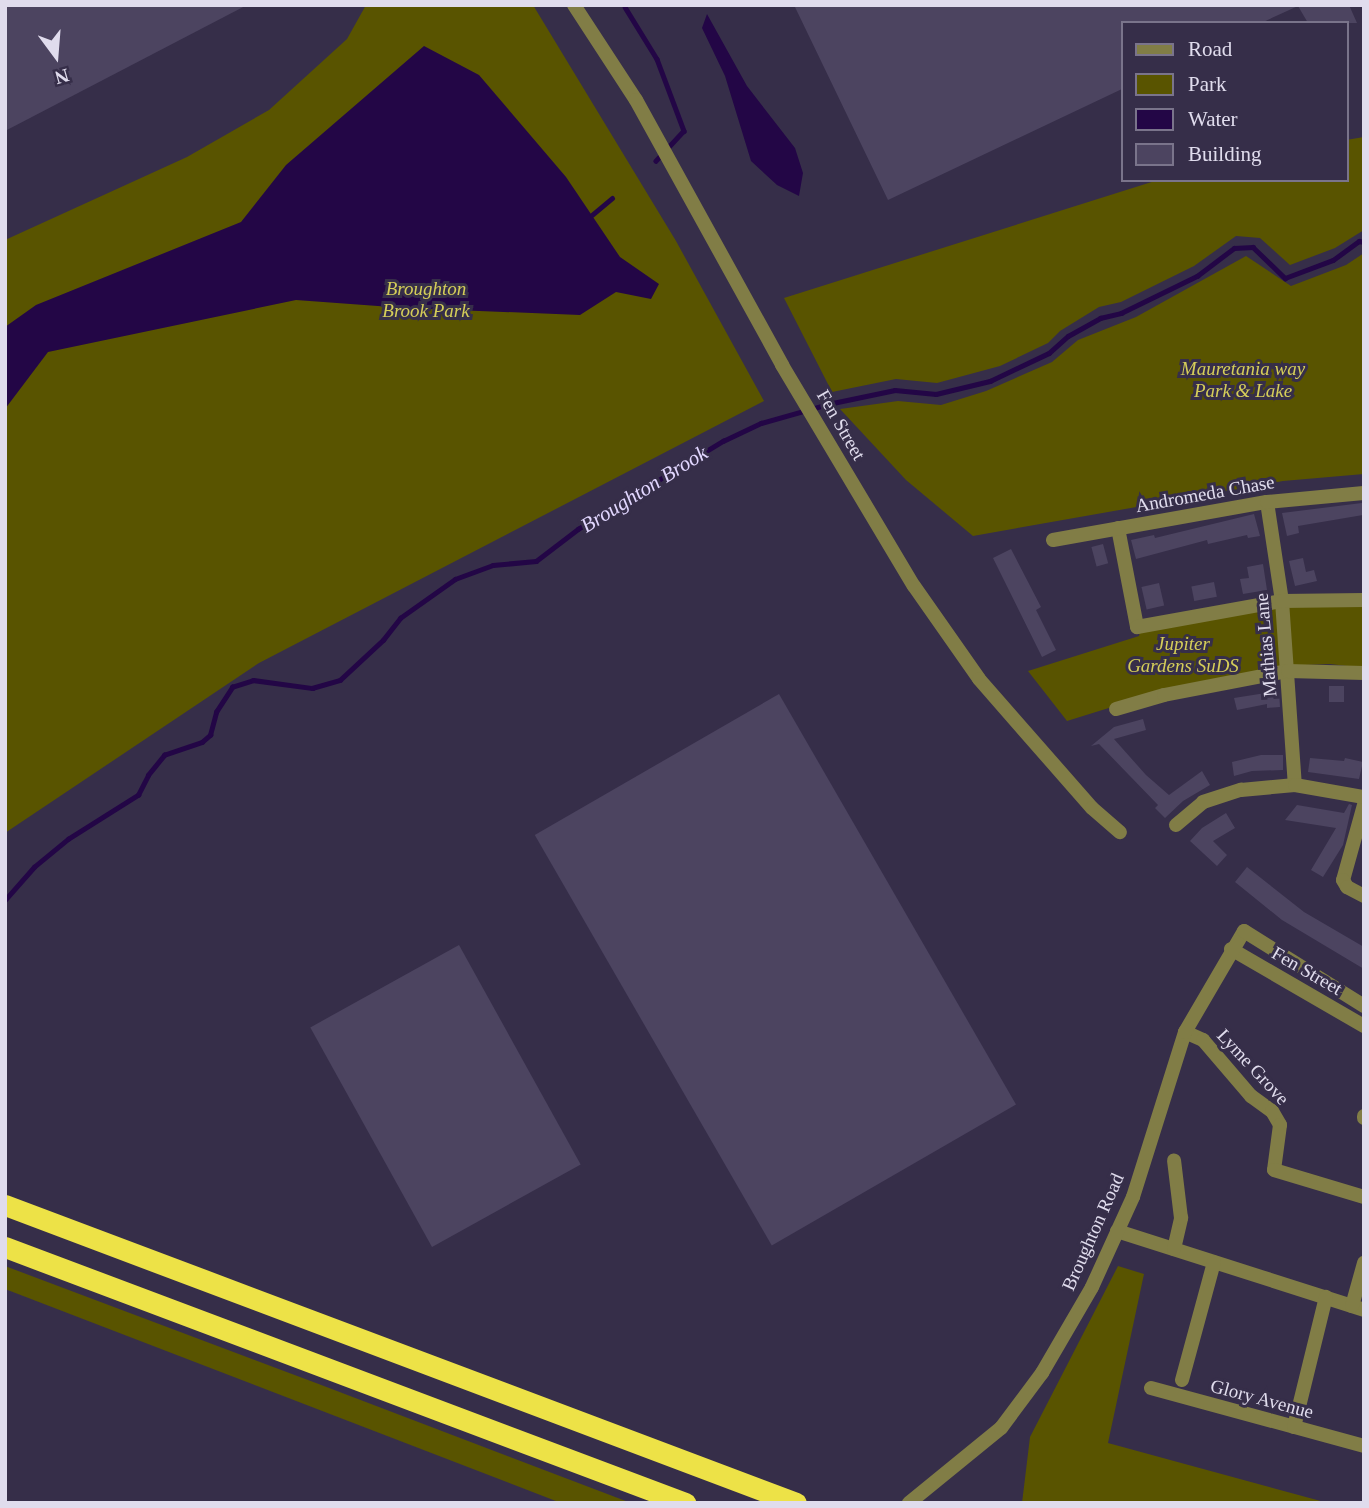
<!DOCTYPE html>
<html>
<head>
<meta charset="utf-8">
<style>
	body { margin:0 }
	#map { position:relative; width:1369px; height:1508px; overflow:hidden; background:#362e49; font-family:"Times New Roman",serif }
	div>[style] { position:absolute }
	.green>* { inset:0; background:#595400 }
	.water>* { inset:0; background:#230646 }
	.stream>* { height:4.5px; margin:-2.25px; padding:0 2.25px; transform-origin:2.25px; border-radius:2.25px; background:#230646 }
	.building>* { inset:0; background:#4c4460; transform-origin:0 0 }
	.minor>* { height:14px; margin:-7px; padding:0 7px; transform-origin:7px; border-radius:7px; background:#817d46 }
	.tertiary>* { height:14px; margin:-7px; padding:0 7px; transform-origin:7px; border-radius:7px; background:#817d46 }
	.motorway>* { height:21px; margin:-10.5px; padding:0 10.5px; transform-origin:10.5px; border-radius:10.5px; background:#ede247 }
	span { translate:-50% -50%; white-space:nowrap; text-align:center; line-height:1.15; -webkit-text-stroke:6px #362e49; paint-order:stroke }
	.park-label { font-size:19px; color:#d5ce59; font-style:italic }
	.street-label { font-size:19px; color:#e0dced }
	.water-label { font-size:21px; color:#e2d7ff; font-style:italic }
	.frame { position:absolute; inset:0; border:7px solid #e0dced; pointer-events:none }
	.legend { position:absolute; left:1121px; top:21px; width:228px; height:161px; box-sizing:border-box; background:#362e49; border:2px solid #7a748b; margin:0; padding:9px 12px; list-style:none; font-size:21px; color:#e0dced }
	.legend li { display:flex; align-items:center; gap:14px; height:35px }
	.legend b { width:35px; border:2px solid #7a748b }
	.north { position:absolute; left:21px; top:21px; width:70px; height:70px; -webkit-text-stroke:5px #362e49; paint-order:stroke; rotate:164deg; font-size:19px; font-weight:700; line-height:28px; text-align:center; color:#e0dced }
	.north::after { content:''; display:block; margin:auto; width:24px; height:32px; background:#e0dced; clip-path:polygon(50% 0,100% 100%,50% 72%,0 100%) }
</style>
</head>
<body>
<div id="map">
	<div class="green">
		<div style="clip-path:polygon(366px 5px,533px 5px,676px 241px,764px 401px,259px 663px,5px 833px,5px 240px,187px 157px,269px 110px,347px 39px)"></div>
		<div style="clip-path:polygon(1364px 137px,1364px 230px,1335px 248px,1290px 265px,1260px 238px,1236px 236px,1194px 266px,1121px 302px,1099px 307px,1060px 331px,1048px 343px,1000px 366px,937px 383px,896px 379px,832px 392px,784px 298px,1158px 180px,1346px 180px,1346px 140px)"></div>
		<div style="clip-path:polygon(1364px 253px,1364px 474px,1283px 481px,973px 536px,906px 480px,840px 409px,898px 401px,941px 405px,986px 391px,1052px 362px,1078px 340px,1136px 317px,1246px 256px,1291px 286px,1346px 265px)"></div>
		<div style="clip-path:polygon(1315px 604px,1364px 607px,1364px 668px,1330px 664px,1305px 665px,1112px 707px,1067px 721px,1028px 671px,1139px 636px,1140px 631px,1199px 618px)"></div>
		<div style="clip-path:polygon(5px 1266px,316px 1383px,631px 1503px,561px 1503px,5px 1289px)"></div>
		<div style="clip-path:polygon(1118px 1266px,1144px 1274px,1108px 1443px,1328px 1503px,1022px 1503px,1030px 1437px)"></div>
	</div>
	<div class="water">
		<div style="clip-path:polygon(707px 14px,747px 86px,795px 148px,803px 173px,799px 196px,777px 185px,751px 161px,725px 76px,702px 28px)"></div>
		<div style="clip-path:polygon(424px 46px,479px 75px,566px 177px,620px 257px,659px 284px,651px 299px,616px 292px,580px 315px,405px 308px,296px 300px,48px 352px,5px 409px,5px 327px,36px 305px,241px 222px,286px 165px)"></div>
	</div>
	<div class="stream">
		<div style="left:625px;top:7px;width:61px;rotate:58.4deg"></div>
		<div style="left:657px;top:59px;width:77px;rotate:69.4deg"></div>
		<div style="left:684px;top:131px;width:41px;rotate:133deg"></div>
		<div style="left:592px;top:215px;width:26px;rotate:-40deg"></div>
		<div style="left:5px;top:900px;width:44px;rotate:-48.7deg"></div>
		<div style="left:34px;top:867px;width:44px;rotate:-39.5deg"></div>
		<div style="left:68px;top:839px;width:83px;rotate:-32.2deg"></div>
		<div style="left:138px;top:795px;width:22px;rotate:-63deg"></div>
		<div style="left:148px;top:775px;width:26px;rotate:-51deg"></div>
		<div style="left:164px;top:755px;width:40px;rotate:-18.9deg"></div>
		<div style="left:202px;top:742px;width:11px;rotate:-41deg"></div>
		<div style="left:210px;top:735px;width:24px;rotate:-75deg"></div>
		<div style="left:216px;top:712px;width:30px;rotate:-57deg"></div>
		<div style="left:232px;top:687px;width:22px;rotate:-18deg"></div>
		<div style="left:253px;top:680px;width:60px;rotate:7.7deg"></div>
		<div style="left:312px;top:688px;width:29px;rotate:-16deg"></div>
		<div style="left:340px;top:680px;width:59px;rotate:-42.9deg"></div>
		<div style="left:383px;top:640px;width:28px;rotate:-52deg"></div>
		<div style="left:400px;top:618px;width:67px;rotate:-35.3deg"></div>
		<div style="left:455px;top:579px;width:40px;rotate:-20.2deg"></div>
		<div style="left:493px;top:565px;width:43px;rotate:-5.3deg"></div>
		<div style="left:536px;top:561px;width:53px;rotate:-37.3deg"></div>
		<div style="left:578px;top:529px;width:170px;rotate:-31.3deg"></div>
		<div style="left:723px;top:441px;width:42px;rotate:-25.3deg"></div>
		<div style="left:761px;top:423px;width:70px;rotate:-15.8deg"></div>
		<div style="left:828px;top:404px;width:68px;rotate:-11.8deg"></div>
		<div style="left:895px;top:390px;width:41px;rotate:5.6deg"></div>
		<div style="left:936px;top:394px;width:56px;rotate:-13.5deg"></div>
		<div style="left:990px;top:381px;width:65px;rotate:-25.4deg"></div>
		<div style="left:1049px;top:353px;width:25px;rotate:-42deg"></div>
		<div style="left:1068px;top:336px;width:37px;rotate:-29deg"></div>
		<div style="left:1100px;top:318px;width:22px;rotate:-13deg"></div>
		<div style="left:1121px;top:313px;width:85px;rotate:-26deg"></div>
		<div style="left:1197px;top:276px;width:46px;rotate:-37.1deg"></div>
		<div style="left:1234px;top:248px;width:19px;rotate:-3deg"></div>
		<div style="left:1253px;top:247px;width:45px;rotate:44.1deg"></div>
		<div style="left:1285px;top:278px;width:51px;rotate:-20.6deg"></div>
		<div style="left:1333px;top:260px;width:32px;rotate:-36deg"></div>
		<div style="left:1359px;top:241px;width:5px;rotate:11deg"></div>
	</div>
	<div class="building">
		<div style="clip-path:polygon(5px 5px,247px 5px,5px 131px)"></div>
		<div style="clip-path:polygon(794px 5px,1349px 5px,1357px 23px,1308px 23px,1298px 6px,1261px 23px,1122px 23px,1122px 89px,888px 200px)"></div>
		<div style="clip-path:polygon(1362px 503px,1363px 515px,1298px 526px,1299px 533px,1287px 536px,1282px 513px)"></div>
		<div style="clip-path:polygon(1254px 514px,1260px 536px,1248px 538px,1247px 535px,1208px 544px,1207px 540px,1136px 559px,1131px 540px,1154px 535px,1155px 538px)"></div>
		<div style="left:1103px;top:544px;width:20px;height:12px;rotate:75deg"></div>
		<div style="clip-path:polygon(1011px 549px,1041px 607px,1036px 610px,1056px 650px,1042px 657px,993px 558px)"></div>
		<div style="clip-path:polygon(1303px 558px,1306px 572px,1314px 570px,1317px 581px,1295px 586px,1289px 561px)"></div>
		<div style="clip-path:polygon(1263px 564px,1267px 590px,1243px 594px,1240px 579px,1249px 578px,1247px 567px)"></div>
		<div style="left:1214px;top:582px;width:15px;height:23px;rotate:79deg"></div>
		<div style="left:1159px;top:583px;width:23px;height:18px;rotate:77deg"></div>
		<div style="left:1329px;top:686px;width:15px;height:16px"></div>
		<div style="clip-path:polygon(1279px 691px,1280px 707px,1267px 708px,1267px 704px,1237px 710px,1234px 698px)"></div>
		<div style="left:779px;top:694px;width:474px;height:282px;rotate:60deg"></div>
		<div style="clip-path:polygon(1143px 719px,1146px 730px,1114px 739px,1146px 775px,1169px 795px,1202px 771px,1210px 785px,1183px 801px,1165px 818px,1155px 808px,1158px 805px,1099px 744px,1091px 746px,1114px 727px)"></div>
		<div style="clip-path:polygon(1261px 755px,1283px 755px,1283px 770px,1252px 771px,1234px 776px,1232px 762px)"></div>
		<div style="clip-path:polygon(1310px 758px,1344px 761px,1345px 758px,1363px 762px,1359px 779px,1308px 772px)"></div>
		<div style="clip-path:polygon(1349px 804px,1352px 805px,1343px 845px,1323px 877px,1311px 870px,1336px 828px,1285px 820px,1297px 805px,1344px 813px)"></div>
		<div style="clip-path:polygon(1226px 813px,1235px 828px,1213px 841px,1227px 855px,1217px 866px,1190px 841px,1202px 828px)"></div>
		<div style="clip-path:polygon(1247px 867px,1304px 912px,1364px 947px,1364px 969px,1282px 920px,1235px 882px)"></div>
		<div style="left:459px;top:945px;width:251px;height:170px;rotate:61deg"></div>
	</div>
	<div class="minor">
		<div style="left:1267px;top:502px;width:100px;rotate:81.4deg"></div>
		<div style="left:1282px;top:601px;width:184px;rotate:86deg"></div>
		<div style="left:1118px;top:528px;width:101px;rotate:79.1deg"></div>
		<div style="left:1137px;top:627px;width:147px;rotate:-10.2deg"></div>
		<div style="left:1282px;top:601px;width:82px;rotate:-0.7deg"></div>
		<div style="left:1053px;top:540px;width:217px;rotate:-10.1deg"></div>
		<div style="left:1267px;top:502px;width:97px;rotate:-5.3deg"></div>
		<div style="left:1116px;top:709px;width:50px;rotate:-16.3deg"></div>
		<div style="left:1164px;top:695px;width:126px;rotate:-11deg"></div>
		<div style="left:1288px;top:671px;width:76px;rotate:1.5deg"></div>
		<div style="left:1364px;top:805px;width:78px;rotate:105.6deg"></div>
		<div style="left:1343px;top:880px;width:8px;rotate:60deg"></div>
		<div style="left:1347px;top:887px;width:19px;rotate:28deg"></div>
		<div style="left:1176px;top:825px;width:35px;rotate:-40deg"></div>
		<div style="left:1203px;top:802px;width:40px;rotate:-18deg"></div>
		<div style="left:1241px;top:790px;width:54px;rotate:-5.3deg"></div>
		<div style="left:1295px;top:785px;width:70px;rotate:9.9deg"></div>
		<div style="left:1185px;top:1032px;width:20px;rotate:24deg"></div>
		<div style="left:1203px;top:1040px;width:74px;rotate:49.4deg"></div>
		<div style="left:1251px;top:1096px;width:26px;rotate:36deg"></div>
		<div style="left:1272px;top:1111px;width:16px;rotate:60deg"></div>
		<div style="left:1280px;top:1125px;width:45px;rotate:97.6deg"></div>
		<div style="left:1274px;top:1170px;width:94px;rotate:16.7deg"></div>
		<div style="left:1364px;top:1116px;width:2px;rotate:90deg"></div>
		<div style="left:1117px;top:1231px;width:259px;rotate:17.7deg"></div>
		<div style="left:1174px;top:1249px;width:32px;rotate:-77deg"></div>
		<div style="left:1181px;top:1218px;width:58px;rotate:-96.9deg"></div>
		<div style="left:1352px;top:1306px;width:45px;rotate:-74.4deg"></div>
		<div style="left:1182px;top:1380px;width:122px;rotate:-74.8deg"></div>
		<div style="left:1151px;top:1388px;width:221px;rotate:15.2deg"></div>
		<div style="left:1294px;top:1427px;width:134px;rotate:-76.2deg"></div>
	</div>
	<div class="tertiary">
		<div style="left:574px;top:5px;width:113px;rotate:56.9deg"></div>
		<div style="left:636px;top:100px;width:303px;rotate:61.1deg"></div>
		<div style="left:782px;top:365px;width:257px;rotate:59.2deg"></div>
		<div style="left:914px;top:586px;width:113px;rotate:55deg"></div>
		<div style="left:979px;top:679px;width:171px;rotate:48.8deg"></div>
		<div style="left:1092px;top:808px;width:37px;rotate:41deg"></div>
		<div style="left:1231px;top:949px;width:154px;rotate:30.1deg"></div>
		<div style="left:909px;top:1503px;width:119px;rotate:-39.2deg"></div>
		<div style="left:1001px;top:1428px;width:69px;rotate:-53.3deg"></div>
		<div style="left:1042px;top:1373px;width:99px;rotate:-59.8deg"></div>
		<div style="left:1092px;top:1287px;width:99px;rotate:-65.5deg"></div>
		<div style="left:1133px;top:1197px;width:173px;rotate:-72.5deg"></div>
		<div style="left:1185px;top:1032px;width:117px;rotate:-59.7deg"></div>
		<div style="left:1244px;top:931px;width:142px;rotate:32deg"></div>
	</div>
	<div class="motorway">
		<div style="left:5px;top:1205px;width:845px;rotate:20.64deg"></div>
		<div style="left:5px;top:1247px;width:727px;rotate:20.63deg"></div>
	</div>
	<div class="park-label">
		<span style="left:426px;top:300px">Broughton<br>Brook Park</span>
		<span style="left:1243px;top:380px">Mauretania way<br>Park &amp; Lake</span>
		<span style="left:1183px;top:655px">Jupiter<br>Gardens SuDS</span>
	</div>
	<div class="street-label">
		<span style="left:841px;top:425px;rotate:60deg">Fen Street</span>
		<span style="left:1205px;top:494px;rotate:-10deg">Andromeda Chase</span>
		<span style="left:1266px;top:645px;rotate:-95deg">Mathias Lane</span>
		<span style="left:1307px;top:971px;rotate:30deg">Fen Street</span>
		<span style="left:1253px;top:1067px;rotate:47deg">Lyme Grove</span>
		<span style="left:1093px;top:1232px;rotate:-66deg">Broughton Road</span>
		<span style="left:1262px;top:1399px;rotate:15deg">Glory Avenue</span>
	</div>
	<div class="water-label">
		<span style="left:644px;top:489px;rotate:-32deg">Broughton Brook</span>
	</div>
	<div class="frame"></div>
	<ul class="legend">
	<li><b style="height:9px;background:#817d46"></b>Road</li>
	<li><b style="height:19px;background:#595400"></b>Park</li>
	<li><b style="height:19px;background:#230646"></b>Water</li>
	<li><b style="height:19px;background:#4c4460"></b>Building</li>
	</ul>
	<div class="north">N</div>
</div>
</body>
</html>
